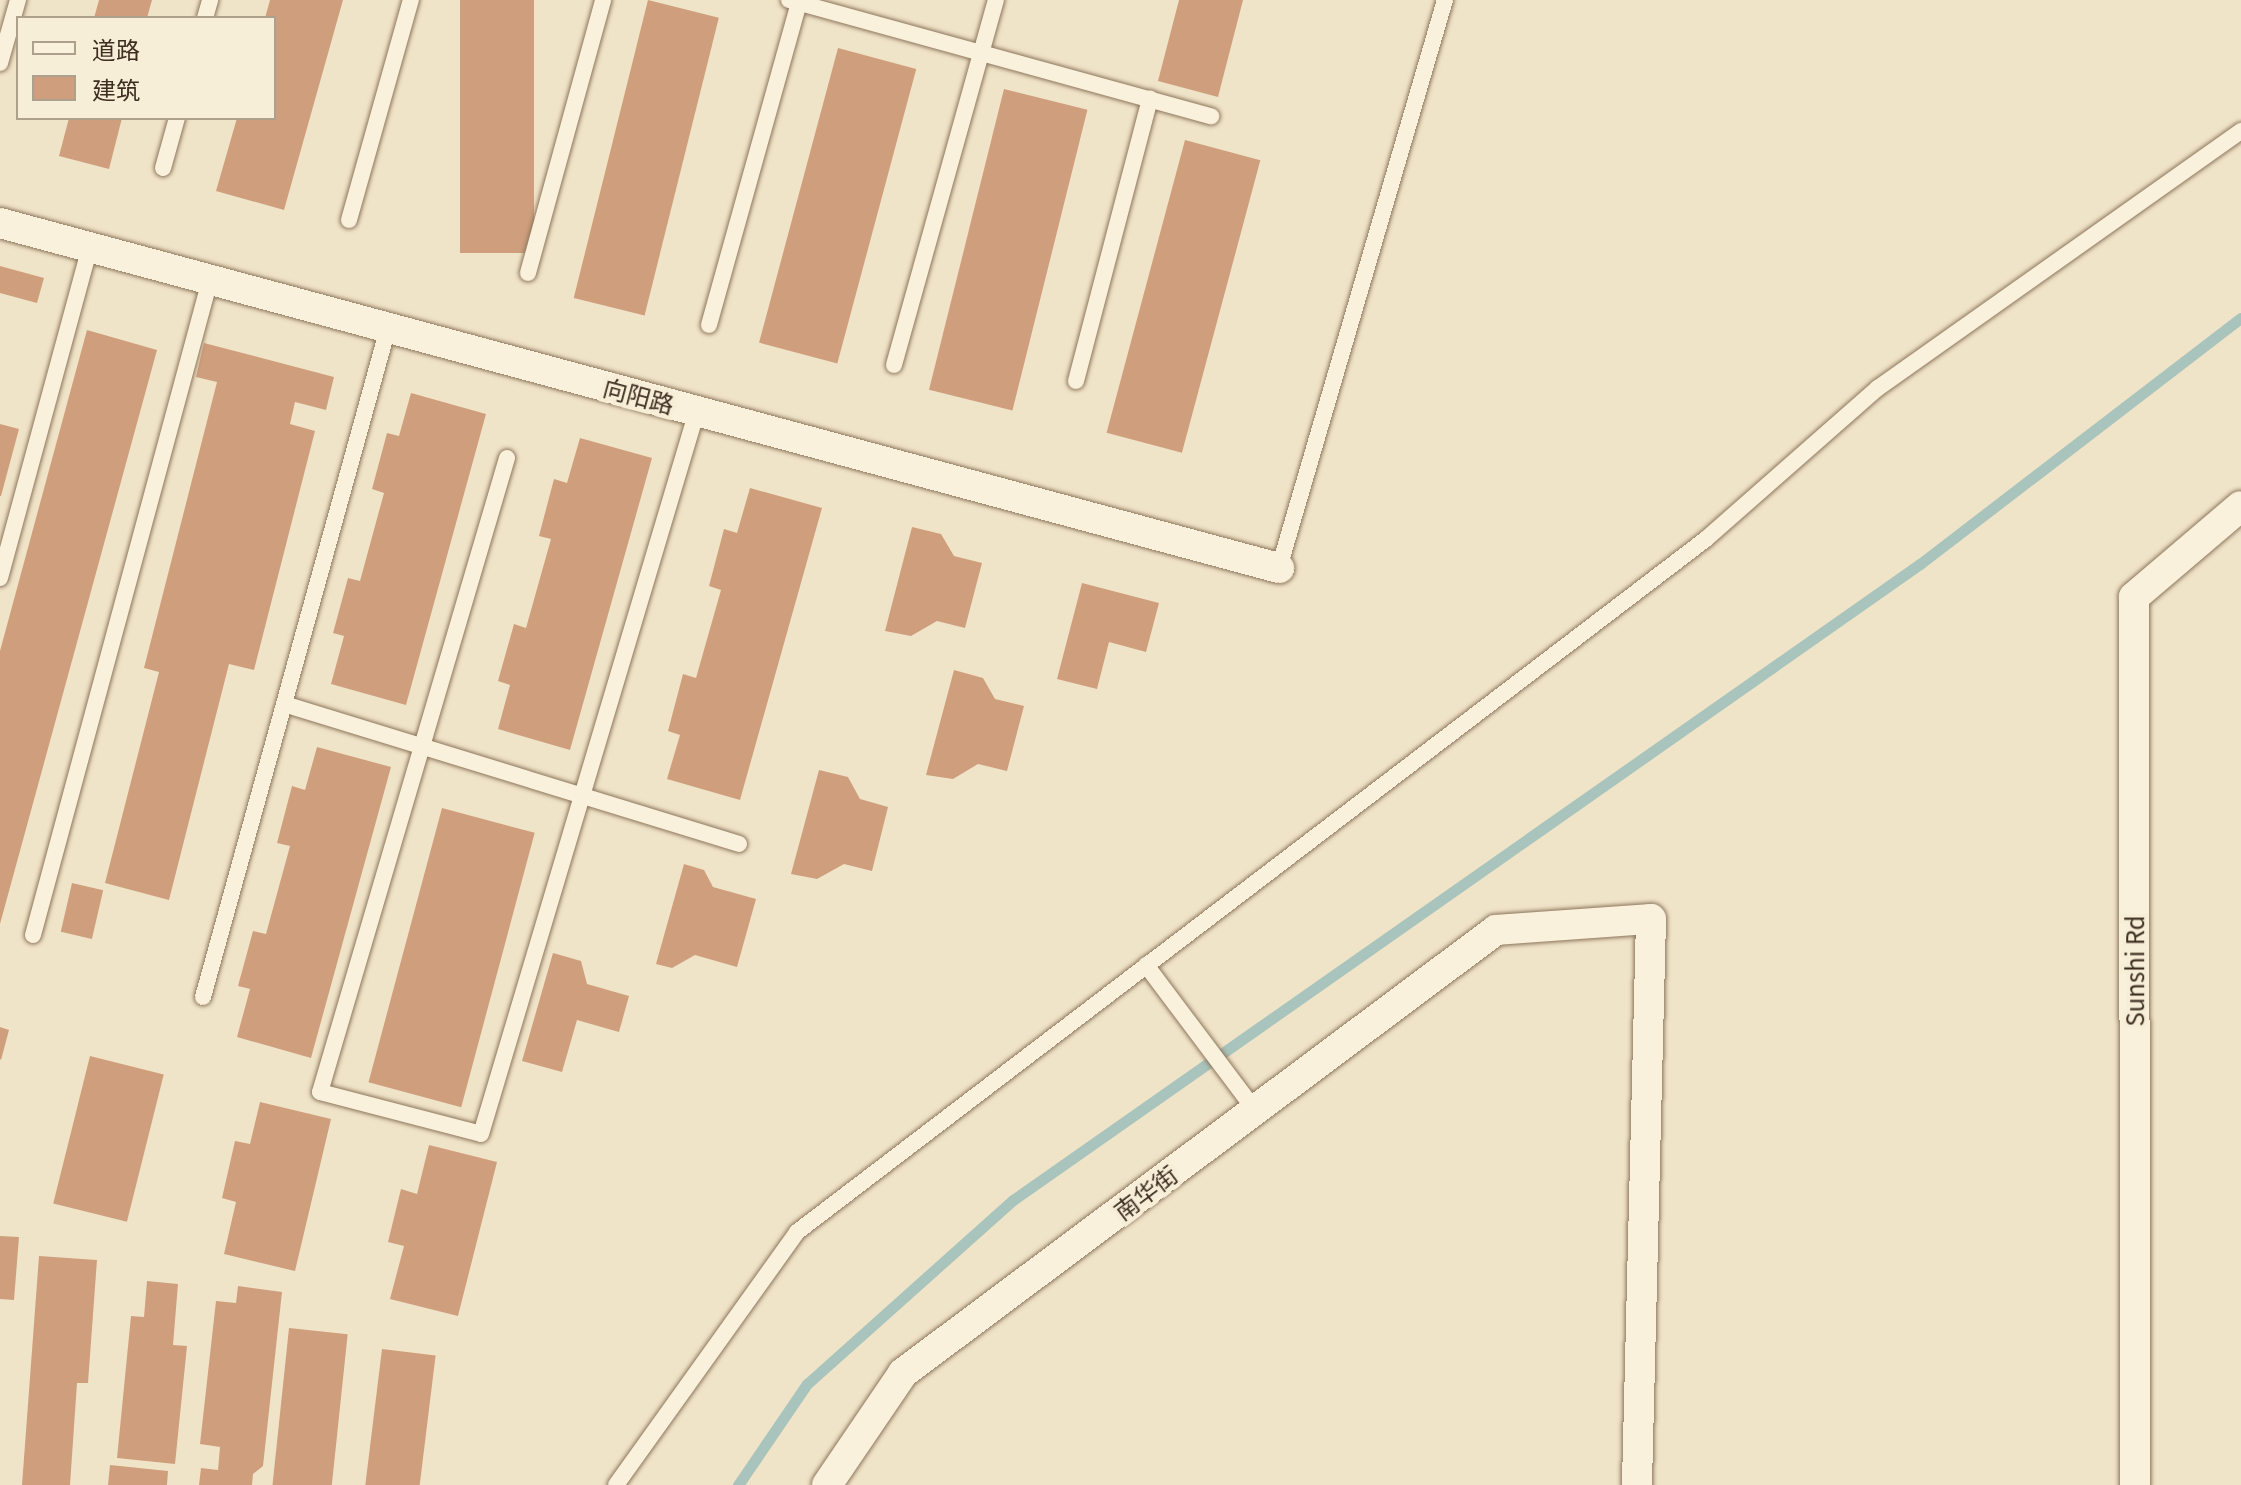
<!DOCTYPE html>
<html>
<head>
<meta charset="utf-8">
<style>
	body { margin:0 }
	#map { position:relative; width:2241px; height:1485px; overflow:hidden; background:#f0e4c8; font-family:Georgia,"Noto Sans SC",serif }
	div>[style] { position:absolute }
	.stream>* { height:11px; margin:-5.5px; padding:0 5.5px; transform-origin:5.5px; border-radius:5.5px; background:#a9c4bc }
	.building>* { inset:0; background:#cf9f7d; transform-origin:0 0 }
	.roads { filter:drop-shadow(0 0 2px #8d765c) drop-shadow(0 0 2px #8d765c) }
	.lane>* { height:16px; margin:-8px; padding:0 8px; transform-origin:8px; border-radius:8px; background:#faf1dc }
	.street>* { height:30px; margin:-15px; padding:0 15px; transform-origin:15px; border-radius:15px; background:#faf1dc }
	span { translate:-50% -50%; white-space:nowrap; text-align:center; line-height:1.15; -webkit-text-stroke:8px #f7eed8; paint-order:stroke }
	.street-label { font-size:24px; color:#3d2e20 }
	.legend { position:absolute; left:16px; top:16px; width:260px; height:104px; box-sizing:border-box; background:#f7eed8; border:2px solid #ada18e; margin:0; padding:10px 14px; list-style:none; font-size:24px; color:#3d2e20 }
	.legend li { display:flex; align-items:center; gap:16px; height:40px }
	.legend b { width:40px; border:2px solid #ada18e }
</style>
</head>
<body>
<div id="map">
	<div class="stream">
		<div style="left:738px;top:1485px;width:122px;rotate:-55.7deg"></div>
		<div style="left:807px;top:1384px;width:276px;rotate:-41.8deg"></div>
		<div style="left:1013px;top:1200px;width:1108px;rotate:-35.04deg"></div>
		<div style="left:1920px;top:564px;width:404px;rotate:-37.5deg"></div>
	</div>
	<div class="building">
		<div style="clip-path:polygon(99px 0,152px 0,147px 18px,94px 18px)"></div>
		<div style="clip-path:polygon(270px 0,343px 0,284px 210px,216px 191px,237px 118px,274px 118px,274px 18px,265px 18px)"></div>
		<div style="left:460px;top:0;width:74px;height:253px"></div>
		<div style="left:648px;top:0;width:73px;height:307px;rotate:14deg"></div>
		<div style="clip-path:polygon(1179px 0,1243px 0,1218px 97px,1158px 81px)"></div>
		<div style="left:838px;top:48px;width:81px;height:305px;rotate:15deg"></div>
		<div style="left:1004px;top:89px;width:86px;height:310px;rotate:14deg"></div>
		<div style="clip-path:polygon(69px 118px,122px 118px,109px 169px,59px 156px)"></div>
		<div style="left:1185px;top:140px;width:78px;height:303px;rotate:15deg"></div>
		<div style="clip-path:polygon(0 266px,44px 278px,37px 303px,0 293px)"></div>
		<div style="clip-path:polygon(87px 330px,157px 350px,0 924px,0 651px)"></div>
		<div style="clip-path:polygon(204px 343px,334px 377px,326px 410px,295px 402px,290px 424px,315px 431px,254px 670px,229px 664px,169px 900px,105px 883px,159px 672px,144px 668px,217px 382px,196px 377px)"></div>
		<div style="clip-path:polygon(411px 393px,486px 414px,406px 705px,331px 684px,344px 636px,333px 633px,348px 578px,360px 581px,384px 493px,372px 489px,387px 433px,399px 436px)"></div>
		<div style="clip-path:polygon(0 424px,19px 429px,1px 496px,0 496px)"></div>
		<div style="clip-path:polygon(580px 438px,652px 458px,570px 750px,498px 729px,510px 685px,498px 681px,514px 624px,526px 628px,551px 539px,539px 536px,554px 479px,567px 483px)"></div>
		<div style="clip-path:polygon(750px 488px,822px 508px,740px 800px,667px 779px,680px 735px,668px 731px,683px 674px,696px 678px,721px 590px,709px 586px,724px 529px,737px 533px)"></div>
		<div style="clip-path:polygon(912px 527px,941px 534px,954px 556px,982px 563px,965px 628px,937px 621px,911px 636px,885px 631px)"></div>
		<div style="clip-path:polygon(1082px 583px,1159px 603px,1146px 652px,1109px 642px,1097px 689px,1057px 679px)"></div>
		<div style="clip-path:polygon(954px 670px,983px 678px,995px 699px,1024px 706px,1007px 771px,978px 764px,953px 779px,926px 775px)"></div>
		<div style="clip-path:polygon(317px 747px,391px 767px,311px 1058px,237px 1037px,250px 989px,238px 986px,253px 931px,266px 934px,290px 846px,277px 843px,292px 786px,305px 790px)"></div>
		<div style="clip-path:polygon(819px 770px,848px 777px,860px 799px,888px 807px,872px 871px,844px 864px,817px 879px,791px 874px)"></div>
		<div style="left:442px;top:808px;width:96px;height:284px;rotate:15deg"></div>
		<div style="clip-path:polygon(684px 864px,704px 870px,713px 887px,756px 899px,737px 967px,695px 955px,672px 968px,656px 964px)"></div>
		<div style="left:72px;top:883px;width:32px;height:50px;rotate:13deg"></div>
		<div style="clip-path:polygon(553px 953px,581px 961px,587px 984px,629px 996px,619px 1032px,577px 1020px,562px 1072px,522px 1061px)"></div>
		<div style="clip-path:polygon(0 1027px,9px 1030px,1px 1060px,0 1059px)"></div>
		<div style="left:90px;top:1056px;width:76px;height:152px;rotate:14deg"></div>
		<div style="clip-path:polygon(260px 1102px,331px 1119px,295px 1271px,224px 1254px,236px 1202px,222px 1198px,235px 1141px,250px 1144px)"></div>
		<div style="clip-path:polygon(429px 1145px,497px 1162px,458px 1316px,390px 1299px,404px 1246px,388px 1242px,401px 1189px,417px 1194px)"></div>
		<div style="clip-path:polygon(0 1236px,19px 1237px,14px 1300px,0 1299px)"></div>
		<div style="clip-path:polygon(39px 1256px,97px 1260px,88px 1383px,77px 1383px,70px 1485px,22px 1485px)"></div>
		<div style="clip-path:polygon(147px 1281px,178px 1284px,173px 1345px,187px 1346px,175px 1464px,117px 1458px,131px 1316px,144px 1317px)"></div>
		<div style="clip-path:polygon(238px 1286px,282px 1292px,263px 1466px,253px 1474px,252px 1485px,199px 1485px,201px 1468px,218px 1470px,220px 1447px,200px 1444px,216px 1301px,236px 1303px)"></div>
		<div style="left:289px;top:1328px;width:59px;height:158px;rotate:6deg"></div>
		<div style="left:382px;top:1349px;width:54px;height:137px;rotate:7deg"></div>
		<div style="clip-path:polygon(110px 1465px,168px 1471px,167px 1485px,108px 1485px)"></div>
	</div>
	<div class="roads">
		<div class="lane">
			<div style="left:789px;top:0;width:438px;rotate:15.4deg"></div>
			<div style="left:205px;top:18px;width:19px;rotate:-74deg"></div>
			<div style="left:0;top:63px;width:66px;rotate:-74.1deg"></div>
			<div style="left:163px;top:168px;width:52px;rotate:-74.4deg"></div>
			<div style="left:349px;top:220px;width:229px;rotate:-74.3deg"></div>
			<div style="left:528px;top:273px;width:283px;rotate:-74.6deg"></div>
			<div style="left:709px;top:325px;width:337px;rotate:-74.4deg"></div>
			<div style="left:894px;top:365px;width:379px;rotate:-74.4deg"></div>
			<div style="left:1076px;top:381px;width:292px;rotate:-75.3deg"></div>
			<div style="left:507px;top:458px;width:661px;rotate:106.43deg"></div>
			<div style="left:320px;top:1092px;width:166px;rotate:14.6deg"></div>
			<div style="left:481px;top:1134px;width:755px;rotate:-73.37deg"></div>
			<div style="left:1279px;top:568px;width:592px;rotate:-73.71deg"></div>
			<div style="left:0;top:578px;width:343px;rotate:-74.8deg"></div>
			<div style="left:284px;top:704px;width:476px;rotate:17.1deg"></div>
			<div style="left:33px;top:935px;width:678px;rotate:-74.88deg"></div>
			<div style="left:1146px;top:965px;width:181px;rotate:53.1deg"></div>
			<div style="left:203px;top:997px;width:694px;rotate:-74.54deg"></div>
			<div style="left:616px;top:1485px;width:311px;rotate:-54.4deg"></div>
			<div style="left:797px;top:1232px;width:1143px;rotate:-37.32deg"></div>
			<div style="left:1706px;top:539px;width:229px;rotate:-41.3deg"></div>
			<div style="left:1878px;top:388px;width:445px;rotate:-35.3deg"></div>
		</div>
		<div class="street">
			<div style="left:0;top:223px;width:1325px;rotate:15.1deg"></div>
			<div style="left:827px;top:1485px;width:135px;rotate:-55.8deg"></div>
			<div style="left:903px;top:1373px;width:740px;rotate:-36.76deg"></div>
			<div style="left:1496px;top:930px;width:155px;rotate:-4.1deg"></div>
			<div style="left:1651px;top:919px;width:566px;rotate:91.42deg"></div>
			<div style="left:2135px;top:1485px;width:888px;rotate:-90.06deg"></div>
			<div style="left:2134px;top:597px;width:140px;rotate:-40.4deg"></div>
		</div>
	</div>
	<div class="street-label">
		<span style="left:639px;top:395px;rotate:15deg">向阳路</span>
		<span style="left:2134px;top:971px;rotate:-90deg">Sunshi Rd</span>
		<span style="left:1145px;top:1192px;rotate:-37deg">南华街</span>
	</div>
	<ul class="legend">
	<li><b style="height:10px;background:#faf1dc"></b>道路</li>
	<li><b style="height:22px;background:#cf9f7d"></b>建筑</li>
	</ul>
</div>
</body>
</html>
